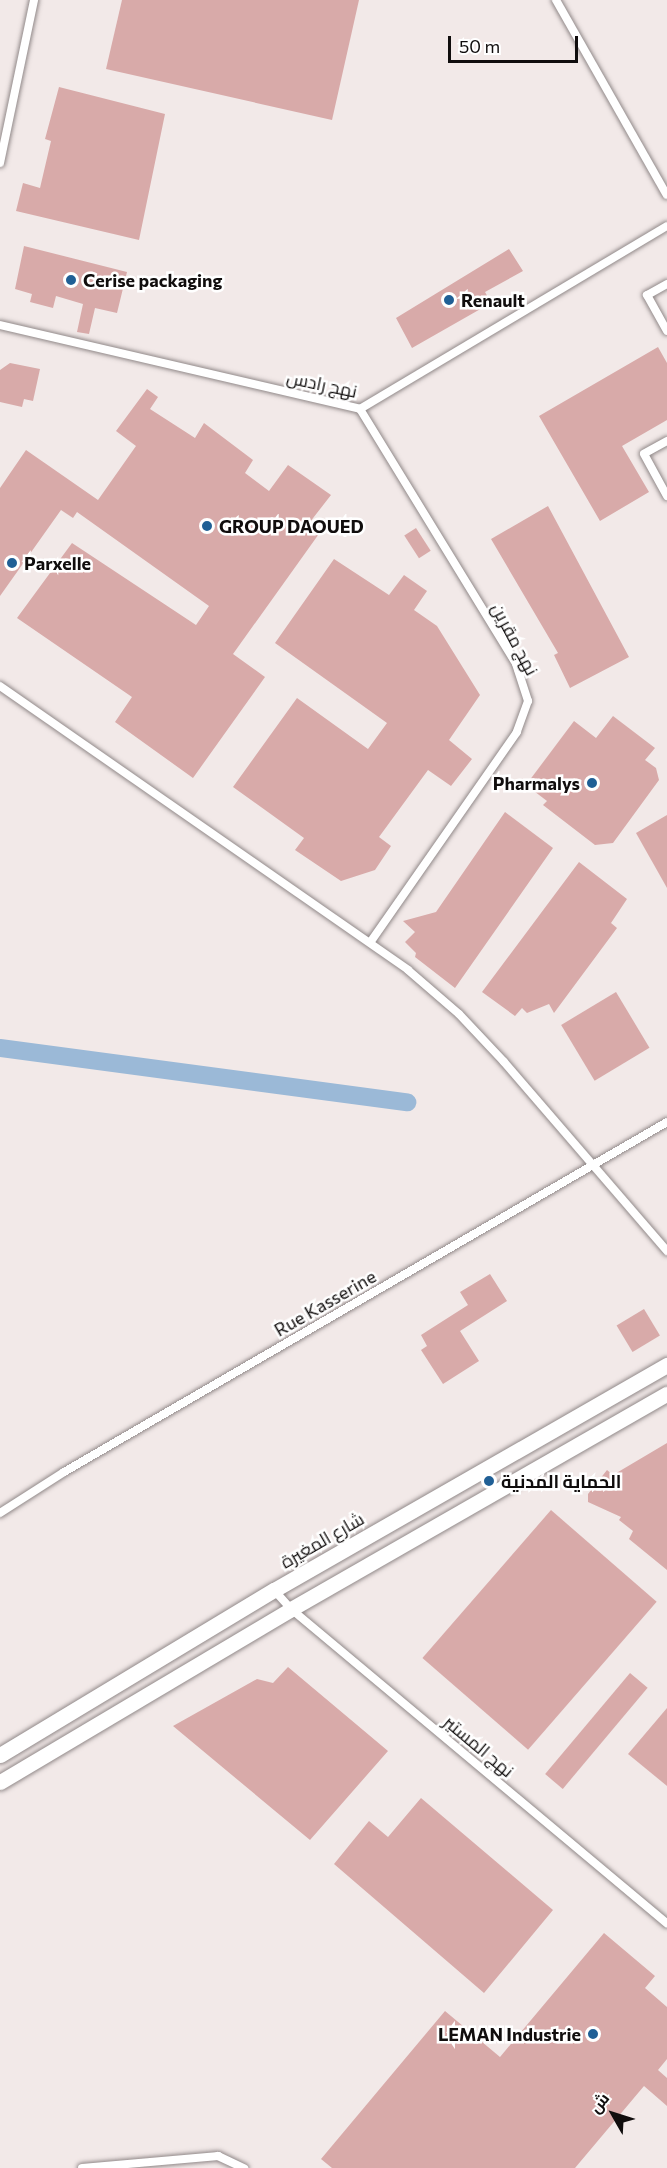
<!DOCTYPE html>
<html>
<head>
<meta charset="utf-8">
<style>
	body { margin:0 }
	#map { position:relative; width:667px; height:2168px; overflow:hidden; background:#f2e9e8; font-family:Commissioner,Cairo,sans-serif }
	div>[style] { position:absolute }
	.canal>* { height:18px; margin:-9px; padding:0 9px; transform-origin:9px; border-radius:9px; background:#9bb9d7 }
	.building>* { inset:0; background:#d8aaa9; transform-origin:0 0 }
	.roads { filter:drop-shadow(0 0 2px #918989) drop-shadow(0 0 2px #918989) }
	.service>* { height:8px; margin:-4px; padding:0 4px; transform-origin:4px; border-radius:4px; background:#fff }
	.minor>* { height:15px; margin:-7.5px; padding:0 7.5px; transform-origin:7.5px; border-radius:7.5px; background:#fff }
	.dots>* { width:16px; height:16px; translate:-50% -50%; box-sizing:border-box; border:3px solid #fff; border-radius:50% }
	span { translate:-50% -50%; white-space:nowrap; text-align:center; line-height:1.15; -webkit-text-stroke:5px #fff; paint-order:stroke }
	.poi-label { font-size:18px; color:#100d0d; font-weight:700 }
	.left { translate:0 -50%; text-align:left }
	.right { translate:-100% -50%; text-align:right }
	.street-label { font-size:18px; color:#100d0d }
	.north { position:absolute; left:583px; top:2084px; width:60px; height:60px; -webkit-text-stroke:4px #fff; paint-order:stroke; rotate:309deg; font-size:16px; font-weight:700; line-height:24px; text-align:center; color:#100d0d }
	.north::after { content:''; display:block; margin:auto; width:21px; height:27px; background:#100d0d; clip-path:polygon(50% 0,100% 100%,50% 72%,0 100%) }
	.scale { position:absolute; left:448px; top:36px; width:130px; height:27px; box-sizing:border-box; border:3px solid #100d0d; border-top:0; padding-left:8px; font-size:18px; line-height:21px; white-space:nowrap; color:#100d0d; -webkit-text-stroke:4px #fff; paint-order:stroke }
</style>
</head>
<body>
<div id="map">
	<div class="canal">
		<div style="left:0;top:1048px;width:411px;rotate:7.6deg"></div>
	</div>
	<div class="building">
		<div style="clip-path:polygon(122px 0,359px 0,332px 120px,106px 69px)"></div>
		<div style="clip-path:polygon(59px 87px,165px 114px,139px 240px,16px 211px,23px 183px,40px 188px,51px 141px,45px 139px)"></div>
		<div style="clip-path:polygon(24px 246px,127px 272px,117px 313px,95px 308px,89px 334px,77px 332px,83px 304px,56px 296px,53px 308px,30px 302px,32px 294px,15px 289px)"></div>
		<div style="clip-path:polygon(509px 249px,523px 271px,485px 292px,491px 303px,412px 348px,396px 318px)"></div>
		<div style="clip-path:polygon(658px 347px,667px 363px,667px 420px,622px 446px,649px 492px,600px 521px,539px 416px)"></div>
		<div style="clip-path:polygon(10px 363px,40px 369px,33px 401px,24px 399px,22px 407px,0 402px,0 370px)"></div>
		<div style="clip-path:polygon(147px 389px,158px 397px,150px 409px,195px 438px,204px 423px,253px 460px,245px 473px,269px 491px,288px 465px,331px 495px,310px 522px,321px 531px,233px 654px,265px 677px,193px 778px,115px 722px,132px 697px,17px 618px,72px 543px,196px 625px,209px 606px,77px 512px,73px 518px,61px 510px,0 596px,0 488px,26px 450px,98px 500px,136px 446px,116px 431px)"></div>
		<div style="clip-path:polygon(548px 506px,629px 657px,570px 688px,554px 655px,558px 653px,491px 539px)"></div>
		<div style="left:416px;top:528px;width:27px;height:14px;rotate:57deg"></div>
		<div style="clip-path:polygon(334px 559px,389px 595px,404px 575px,427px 591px,414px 610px,437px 626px,480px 695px,449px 740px,472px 759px,451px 786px,428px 770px,379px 837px,391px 846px,375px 870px,341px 881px,295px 850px,304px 838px,233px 787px,297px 698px,368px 749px,387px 723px,275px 643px)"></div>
		<div style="clip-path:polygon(613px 716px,655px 748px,645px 760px,656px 768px,659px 780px,613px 843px,595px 845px,543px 805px,547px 801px,526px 785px,574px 721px,596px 738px)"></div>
		<div style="clip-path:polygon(505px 812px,553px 848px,455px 988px,415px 957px,416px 953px,405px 942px,415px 932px,403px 921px,436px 912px)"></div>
		<div style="clip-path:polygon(667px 815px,667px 888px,636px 833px)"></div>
		<div style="clip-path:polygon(579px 862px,627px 899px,611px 923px,617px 928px,554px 1013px,549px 1004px,527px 1013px,522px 1008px,515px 1016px,482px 992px)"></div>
		<div style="left:616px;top:992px;width:65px;height:64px;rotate:59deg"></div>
		<div style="clip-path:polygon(490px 1274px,507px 1301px,460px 1331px,479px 1361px,443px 1384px,421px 1350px,427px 1346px,421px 1335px,468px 1305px,460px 1292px)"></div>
		<div style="left:644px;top:1309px;width:31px;height:32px;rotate:59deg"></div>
		<div style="clip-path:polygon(667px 1443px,667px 1570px,629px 1539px,633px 1531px,619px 1520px,621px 1517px,588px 1502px,588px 1494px,607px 1470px,613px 1475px)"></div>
		<div style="left:551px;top:1510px;width:140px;height:196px;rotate:41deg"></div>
		<div style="clip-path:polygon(288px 1667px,388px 1751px,310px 1840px,173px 1726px,257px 1679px,273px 1683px)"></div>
		<div style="left:630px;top:1673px;width:23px;height:132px;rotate:40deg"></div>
		<div style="clip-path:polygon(667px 1708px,667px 1786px,628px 1754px)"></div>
		<div style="clip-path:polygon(421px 1798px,553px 1910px,484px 1993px,334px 1864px,369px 1821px,388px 1837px)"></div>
		<div style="clip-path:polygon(604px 1933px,655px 1976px,645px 1988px,667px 2007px,667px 2059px,658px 2070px,667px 2078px,667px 2106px,644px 2086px,575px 2168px,332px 2168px,321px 2159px,445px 2011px,500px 2057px)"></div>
	</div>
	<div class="roads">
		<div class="service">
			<div style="left:556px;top:0;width:224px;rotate:60.4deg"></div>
			<div style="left:0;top:163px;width:167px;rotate:-78.2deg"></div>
			<div style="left:667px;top:284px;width:23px;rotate:151deg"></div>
			<div style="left:647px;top:295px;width:41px;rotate:60.9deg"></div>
			<div style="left:0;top:325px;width:370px;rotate:13.1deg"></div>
			<div style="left:360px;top:409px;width:357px;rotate:-30.8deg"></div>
			<div style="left:360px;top:409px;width:299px;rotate:58.5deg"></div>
			<div style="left:516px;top:664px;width:39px;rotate:72deg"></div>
			<div style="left:528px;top:701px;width:33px;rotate:110deg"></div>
			<div style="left:517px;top:732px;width:255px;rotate:124.9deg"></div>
			<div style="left:667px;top:441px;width:26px;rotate:151deg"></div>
			<div style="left:644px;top:454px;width:48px;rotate:61.3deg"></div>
			<div style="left:0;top:686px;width:497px;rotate:34.8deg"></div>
			<div style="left:408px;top:970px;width:67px;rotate:40.8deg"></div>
			<div style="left:459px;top:1014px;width:66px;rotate:46.8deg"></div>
			<div style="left:504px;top:1062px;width:250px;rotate:49.2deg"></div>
			<div style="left:0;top:1513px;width:76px;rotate:-32.6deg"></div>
			<div style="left:64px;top:1472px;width:697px;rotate:-30.13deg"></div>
			<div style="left:274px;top:1590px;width:25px;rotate:48deg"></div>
			<div style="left:291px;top:1609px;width:490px;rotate:39.9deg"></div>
			<div style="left:82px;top:2168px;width:137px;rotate:-5deg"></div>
			<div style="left:218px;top:2156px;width:29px;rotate:25deg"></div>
		</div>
		<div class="minor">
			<div style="left:0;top:1755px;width:320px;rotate:-31.1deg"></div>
			<div style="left:274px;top:1590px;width:453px;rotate:-29.8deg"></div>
			<div style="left:0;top:1782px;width:339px;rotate:-30.7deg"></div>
			<div style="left:291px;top:1609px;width:433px;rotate:-29.8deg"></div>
		</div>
	</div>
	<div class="dots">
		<div style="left:71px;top:280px;background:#205f95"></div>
		<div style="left:449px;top:300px;background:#205f95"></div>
		<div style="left:207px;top:526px;background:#205f95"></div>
		<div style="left:12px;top:563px;background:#205f95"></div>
		<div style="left:592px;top:783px;background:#205f95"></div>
		<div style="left:489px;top:1481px;background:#205f95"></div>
		<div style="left:593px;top:2034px;background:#205f95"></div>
	</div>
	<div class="poi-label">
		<span class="left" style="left:83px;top:280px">Cerise packaging</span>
		<span class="left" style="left:461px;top:300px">Renault</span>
		<span class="left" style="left:219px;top:526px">GROUP DAOUED</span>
		<span class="left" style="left:24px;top:563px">Parxelle</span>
		<span class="right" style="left:580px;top:783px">Pharmalys</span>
		<span class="left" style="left:501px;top:1481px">الحماية المدنية</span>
		<span class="right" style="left:581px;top:2034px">LEMAN Industrie</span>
	</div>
	<div class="street-label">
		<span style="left:322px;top:384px;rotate:12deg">نهج رادس</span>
		<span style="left:515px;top:639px;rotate:62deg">نهج مقرين</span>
		<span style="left:325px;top:1303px;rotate:-30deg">Rue Kasserine</span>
		<span style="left:322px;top:1540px;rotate:-30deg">شارع المغيرة</span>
		<span style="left:479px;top:1746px;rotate:40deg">نهج المستير</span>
	</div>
	<div class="north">ش</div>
	<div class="scale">50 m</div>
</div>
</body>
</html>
